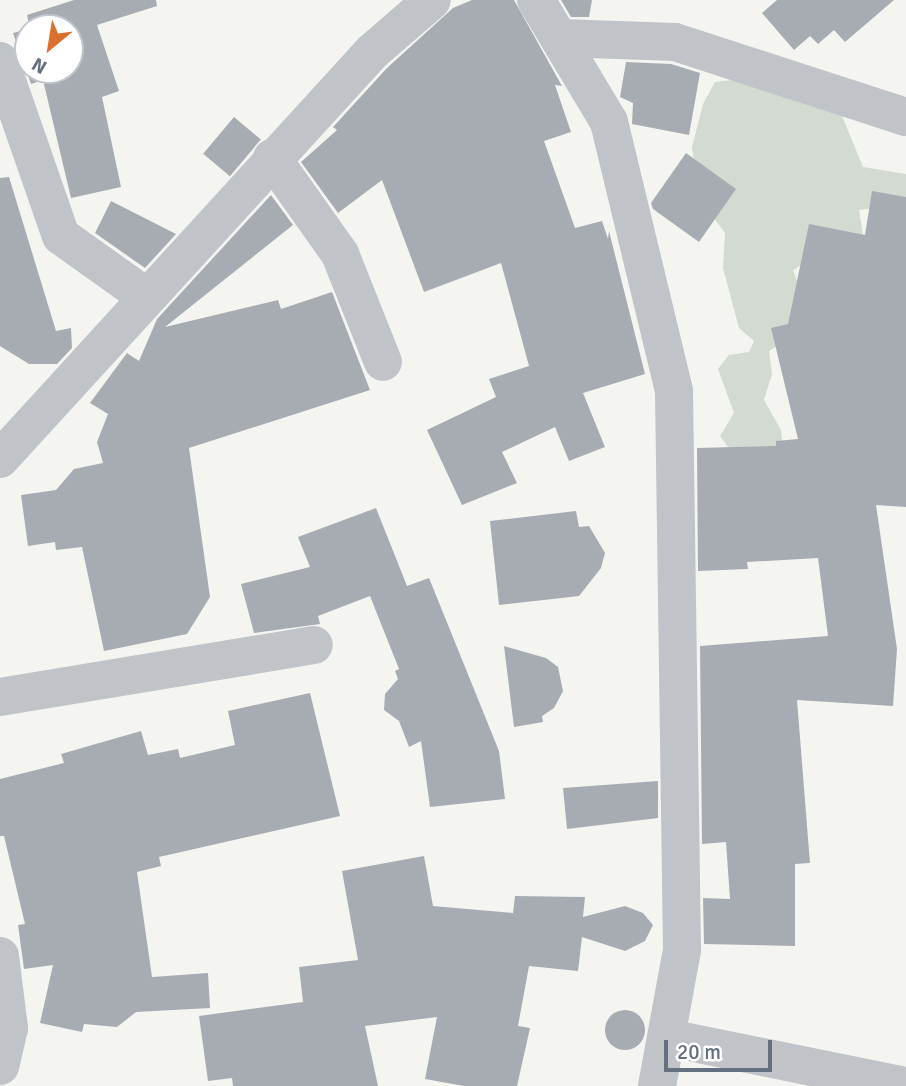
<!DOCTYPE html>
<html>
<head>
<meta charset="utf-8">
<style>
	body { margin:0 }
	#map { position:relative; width:906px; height:1086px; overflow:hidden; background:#f4f5f1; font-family:Signika,sans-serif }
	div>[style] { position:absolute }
	.green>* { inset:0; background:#d3dad1 }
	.building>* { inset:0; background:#a7acb3; transform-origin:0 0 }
	.round { border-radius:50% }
	.minor>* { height:38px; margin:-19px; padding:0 19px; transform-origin:19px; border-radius:19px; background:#c0c3c7 }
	span { translate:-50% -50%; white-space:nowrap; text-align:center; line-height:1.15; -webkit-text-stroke:7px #fff; paint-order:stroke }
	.north { position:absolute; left:14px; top:14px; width:70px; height:70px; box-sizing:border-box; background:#fff; border:2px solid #c1c6cd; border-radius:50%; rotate:210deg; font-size:19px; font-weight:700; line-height:28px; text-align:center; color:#657081 }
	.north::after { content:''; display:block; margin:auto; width:24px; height:32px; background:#da702c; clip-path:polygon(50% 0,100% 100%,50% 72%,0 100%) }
	.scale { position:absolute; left:664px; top:1040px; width:108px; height:32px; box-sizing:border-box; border:4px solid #657081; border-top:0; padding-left:9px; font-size:21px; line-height:24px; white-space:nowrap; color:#657081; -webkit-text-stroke:5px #fff; paint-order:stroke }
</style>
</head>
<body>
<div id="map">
	<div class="green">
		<div style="clip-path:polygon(741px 79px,840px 111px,863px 167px,906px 174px,906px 204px,859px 210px,866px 254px,814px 257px,793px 270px,803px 297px,785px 341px,769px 351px,772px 374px,764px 400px,781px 430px,783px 447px,734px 455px,720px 436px,734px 413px,718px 369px,729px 355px,749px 352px,754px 341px,739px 328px,723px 268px,725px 233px,707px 209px,696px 178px,692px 147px,703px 104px,715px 82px)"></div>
	</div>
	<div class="building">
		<div style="clip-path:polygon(74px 0,156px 0,157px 6px,97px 25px,119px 91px,102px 97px,121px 187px,71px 198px,43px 80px,31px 84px,13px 33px,28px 29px,28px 70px,70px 70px,70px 28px,30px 28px,27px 15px)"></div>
		<div style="clip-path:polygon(472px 0,514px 0,562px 86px,555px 85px,571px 132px,544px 141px,575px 228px,602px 221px,608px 239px,609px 231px,645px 374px,583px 393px,605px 447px,569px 461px,555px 427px,502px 452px,517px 483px,462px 505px,427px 430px,496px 397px,489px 379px,529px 366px,501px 263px,424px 292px,382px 180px,338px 213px,301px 162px,337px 130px,333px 127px,387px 68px,453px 8px)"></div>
		<div style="clip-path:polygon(561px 0,592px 0,589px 17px,571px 17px)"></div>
		<div style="clip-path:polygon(777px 0,894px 0,845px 42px,834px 30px,818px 44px,810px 36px,794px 50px,762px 13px)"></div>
		<div style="clip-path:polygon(626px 62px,671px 64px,700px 73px,689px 135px,632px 124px,633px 103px,620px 97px)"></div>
		<div style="left:234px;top:117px;width:35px;height:48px;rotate:40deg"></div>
		<div style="clip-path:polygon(686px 153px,736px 189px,699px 242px,653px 209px,651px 203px)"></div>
		<div style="clip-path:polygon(9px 177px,56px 331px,71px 328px,72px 348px,57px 364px,29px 364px,0 346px,0 178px)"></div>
		<div style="clip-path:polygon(872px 191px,906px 197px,906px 507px,876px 505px,897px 649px,893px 706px,797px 700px,810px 863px,795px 864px,795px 946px,704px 944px,703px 898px,730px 899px,726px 842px,702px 844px,700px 646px,828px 636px,818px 558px,747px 562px,748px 569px,698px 571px,697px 448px,776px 446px,776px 441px,798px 439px,771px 328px,788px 324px,809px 224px,865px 235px)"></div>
		<div style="clip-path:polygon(271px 195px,293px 225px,165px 327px,278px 300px,281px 309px,332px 292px,370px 390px,189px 448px,210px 597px,187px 634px,104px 651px,82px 547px,56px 550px,55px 542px,28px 546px,21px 495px,56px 490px,74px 469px,103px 463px,97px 442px,108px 414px,90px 403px,127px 353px,139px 361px,157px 319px)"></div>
		<div style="clip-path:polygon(111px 201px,176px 234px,145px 268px,95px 233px)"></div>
		<div style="clip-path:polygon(376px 508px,407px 586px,429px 578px,499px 751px,505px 799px,430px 807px,421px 741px,409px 747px,399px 721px,384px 710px,385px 694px,398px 679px,395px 671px,399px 669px,370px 596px,318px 616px,320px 624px,254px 633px,241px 584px,310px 567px,298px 537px)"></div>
		<div style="clip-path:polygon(576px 511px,579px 527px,589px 526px,605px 553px,601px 568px,579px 596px,499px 605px,490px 521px)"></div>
		<div style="clip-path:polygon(504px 646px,546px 658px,558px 667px,563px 691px,554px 708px,542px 716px,543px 722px,514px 727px)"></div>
		<div style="clip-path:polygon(310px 693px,340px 816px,159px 857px,161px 866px,137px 872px,152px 977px,208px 973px,210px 1008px,136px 1012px,117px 1027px,84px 1024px,82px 1032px,40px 1023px,53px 965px,24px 969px,18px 925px,25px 924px,4px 836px,0 836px,0 779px,64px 763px,61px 754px,141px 731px,148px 755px,178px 749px,180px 758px,235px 745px,228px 711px)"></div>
		<div style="clip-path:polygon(658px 781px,658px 818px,567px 829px,563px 788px)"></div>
		<div style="clip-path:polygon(424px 856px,433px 906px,513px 913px,515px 896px,585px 897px,583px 917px,625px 906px,643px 913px,653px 925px,645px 941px,625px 951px,582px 937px,578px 971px,529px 966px,518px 1026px,530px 1028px,517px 1086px,464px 1086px,425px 1079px,437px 1017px,365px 1026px,378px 1086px,233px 1086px,232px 1078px,208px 1081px,199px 1016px,303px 1002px,299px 967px,358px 960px,342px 871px)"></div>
		<div class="round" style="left:605px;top:1010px;width:40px;height:40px"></div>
	</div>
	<div class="minor">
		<div style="left:536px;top:0;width:142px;rotate:59.1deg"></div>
		<div style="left:609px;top:122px;width:277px;rotate:76.4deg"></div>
		<div style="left:674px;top:391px;width:559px;rotate:89.18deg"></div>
		<div style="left:682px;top:950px;width:138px;rotate:100.4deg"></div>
		<div style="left:560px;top:38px;width:115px;rotate:2deg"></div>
		<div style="left:675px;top:42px;width:243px;rotate:18deg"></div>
		<div style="left:0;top:61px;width:185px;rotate:70.8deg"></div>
		<div style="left:61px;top:236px;width:103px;rotate:35.5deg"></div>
		<div style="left:272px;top:158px;width:118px;rotate:54.7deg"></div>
		<div style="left:340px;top:254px;width:116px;rotate:68.3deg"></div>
		<div style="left:0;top:459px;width:551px;rotate:-47.57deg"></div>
		<div style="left:372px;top:52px;width:79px;rotate:-40.9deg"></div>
		<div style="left:0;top:697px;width:318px;rotate:-9.4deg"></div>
		<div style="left:0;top:956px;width:73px;rotate:82.9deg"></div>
		<div style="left:9px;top:1028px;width:39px;rotate:103deg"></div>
		<div style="left:669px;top:1038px;width:240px;rotate:11.5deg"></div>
	</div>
	<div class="north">N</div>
	<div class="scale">20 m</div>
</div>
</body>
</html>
